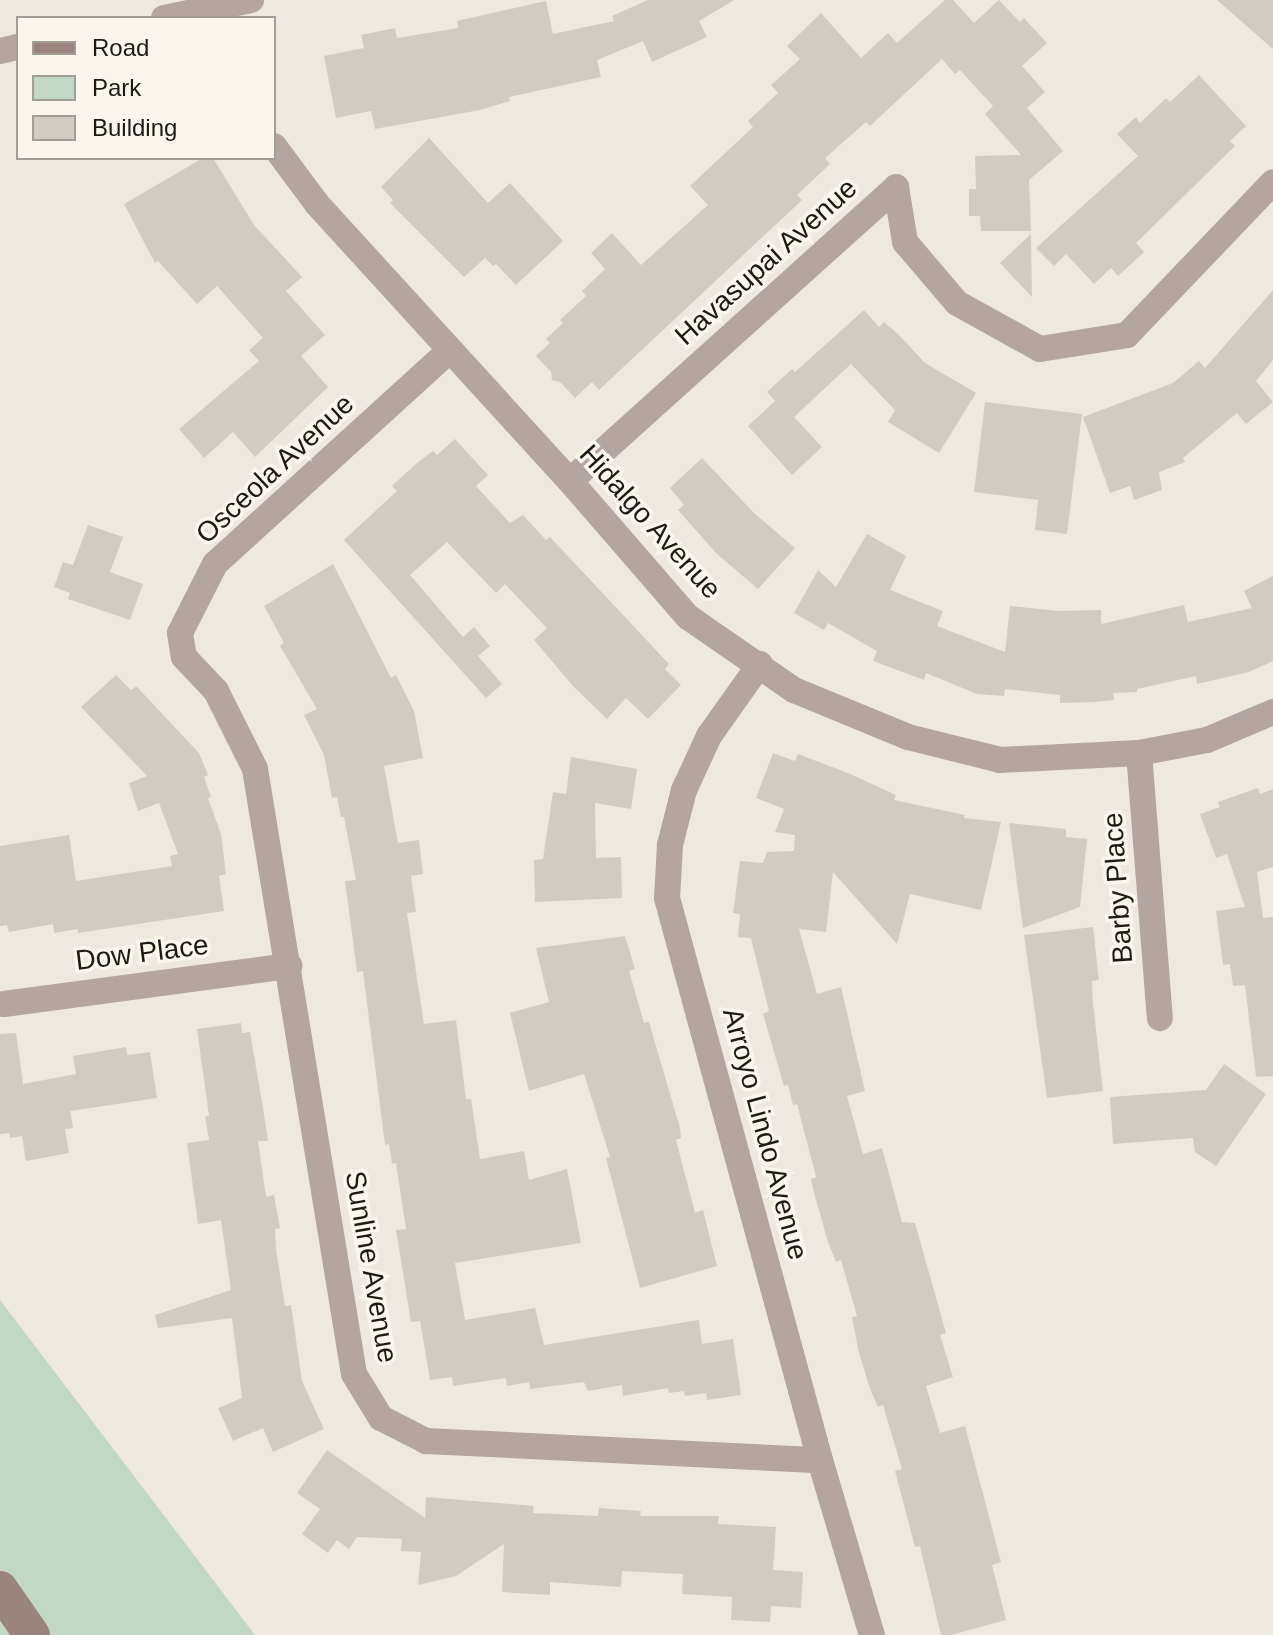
<!DOCTYPE html>
<html>
<head>
<meta charset="utf-8">
<style>
	body { margin:0 }
	#map { position:relative; width:1273px; height:1635px; overflow:hidden; background:#eee9df; font-family:Arial,sans-serif }
	div>[style] { position:absolute }
	.green>* { inset:0; background:#c3d7c7 }
	.building>* { inset:0; background:#d1ccc2 }
	.minor>* { height:26px; margin:-13px; padding:0 13px; transform-origin:13px; border-radius:13px; background:#b4a5a0 }
	.secondary>* { height:36px; margin:-18px; padding:0 18px; transform-origin:18px; border-radius:18px; background:#9a847d }
	span { translate:-50% -50%; white-space:nowrap; text-align:center; line-height:1.15; -webkit-text-stroke:7px #fbf6ec; paint-order:stroke }
	.street-label { font-size:28px; color:#1c1a17 }
	.legend { position:absolute; left:16px; top:16px; width:260px; height:144px; box-sizing:border-box; background:#fbf6ec; border:2px solid #a29e97; margin:0; padding:10px 14px; list-style:none; font-size:24px; color:#1c1a17 }
	.legend li { display:flex; align-items:center; gap:16px; height:40px }
	.legend b { width:40px; border:2px solid #a29e97 }
</style>
</head>
<body>
<div id="map">
	<div class="green">
		<div style="clip-path:polygon(0 1300px,255px 1635px,0 1635px)"></div>
	</div>
	<div class="building">
		<div style="clip-path:polygon(648px 0,734px 0,699px 21px,707px 37px,652px 62px,643px 41px,597px 60px,601px 77px,509px 97px,510px 101px,480px 110px,375px 129px,371px 111px,336px 118px,324px 56px,364px 48px,361px 35px,395px 28px,397px 38px,458px 28px,457px 21px,546px 1px,553px 34px,614px 21px,612px 16px)"></div>
		<div style="clip-path:polygon(945px 0,953px 0,974px 23px,999px 0,1020px 22px,1024px 18px,1047px 43px,1022px 66px,1045px 92px,1027px 108px,1063px 151px,1029px 180px,1031px 231px,981px 231px,980px 216px,969px 216px,969px 189px,976px 189px,975px 156px,1021px 155px,985px 114px,993px 106px,960px 70px,955px 74px,942px 59px,870px 126px,866px 122px,825px 158px,830px 164px,797px 195px,802px 200px,599px 390px,592px 382px,575px 398px,560px 382px,552px 380px,551px 372px,536px 356px,550px 343px,546px 339px,563px 323px,560px 320px,586px 296px,582px 291px,605px 269px,591px 253px,612px 233px,641px 265px,708px 205px,690px 186px,753px 127px,748px 121px,778px 93px,771px 85px,800px 59px,787px 46px,821px 13px,861px 58px,888px 33px,897px 43px)"></div>
		<div style="clip-path:polygon(1217px 0,1273px 0,1273px 49px)"></div>
		<div style="clip-path:polygon(1199px 75px,1246px 126px,1230px 141px,1235px 146px,1136px 243px,1144px 252px,1118px 276px,1111px 268px,1094px 284px,1066px 254px,1054px 266px,1036px 248px,1138px 156px,1117px 134px,1136px 117px,1140px 123px,1166px 98px,1170px 102px)"></div>
		<div style="clip-path:polygon(429px 138px,488px 203px,510px 183px,563px 241px,516px 285px,496px 264px,493px 266px,485px 258px,464px 277px,390px 203px,393px 200px,381px 187px)"></div>
		<div style="clip-path:polygon(203px 158px,213px 158px,254px 225px,302px 277px,286px 291px,325px 335px,301px 356px,328px 387px,255px 457px,233px 432px,204px 458px,179px 429px,259px 361px,249px 350px,263px 338px,217px 286px,197px 304px,158px 261px,155px 263px,124px 204px)"></div>
		<div style="clip-path:polygon(1031px 234px,1032px 297px,1000px 263px)"></div>
		<div style="clip-path:polygon(1273px 290px,1273px 360px,1256px 381px,1273px 402px,1246px 424px,1237px 413px,1183px 458px,1185px 462px,1159px 472px,1162px 490px,1134px 500px,1130px 486px,1110px 493px,1083px 417px,1173px 383px,1199px 361px,1205px 368px)"></div>
		<div style="clip-path:polygon(864px 310px,879px 327px,884px 322px,898px 334px,925px 363px,976px 393px,939px 453px,888px 422px,895px 410px,851px 364px,794px 417px,822px 447px,792px 475px,748px 426px,775px 401px,767px 392px,792px 369px,795px 372px)"></div>
		<div style="clip-path:polygon(985px 402px,1082px 414px,1067px 534px,1035px 530px,1038px 500px,974px 492px)"></div>
		<div style="clip-path:polygon(455px 439px,488px 475px,476px 486px,510px 523px,523px 515px,546px 540px,550px 537px,669px 664px,665px 669px,681px 685px,648px 719px,626px 698px,607px 719px,573px 686px,534px 640px,547px 628px,505px 584px,496px 593px,447px 542px,410px 575px,463px 637px,474px 627px,490px 646px,478px 656px,502px 684px,486px 698px,344px 540px,397px 491px,392px 486px,417px 463px,433px 451px,437px 455px)"></div>
		<div style="clip-path:polygon(702px 458px,754px 513px,795px 548px,758px 589px,716px 553px,678px 510px,684px 505px,670px 488px)"></div>
		<div style="clip-path:polygon(88px 525px,123px 537px,110px 572px,143px 584px,130px 620px,68px 599px,70px 593px,54px 587px,63px 562px,73px 565px)"></div>
		<div style="clip-path:polygon(867px 534px,906px 556px,890px 590px,943px 611px,937px 626px,1005px 652px,1010px 606px,1059px 611px,1101px 610px,1101px 624px,1184px 605px,1188px 622px,1252px 608px,1244px 591px,1273px 576px,1273px 661px,1249px 672px,1197px 684px,1196px 676px,1137px 689px,1137px 692px,1113px 693px,1114px 700px,1093px 702px,1060px 703px,1060px 695px,1005px 689px,1004px 696px,977px 694px,926px 673px,924px 680px,873px 661px,877px 651px,828px 623px,824px 630px,794px 613px,818px 570px,836px 587px)"></div>
		<div style="clip-path:polygon(333px 564px,391px 678px,396px 675px,414px 711px,423px 758px,384px 766px,398px 843px,419px 840px,423px 874px,411px 876px,416px 912px,407px 913px,424px 1024px,456px 1020px,466px 1099px,471px 1099px,480px 1159px,524px 1151px,529px 1180px,567px 1169px,581px 1243px,455px 1263px,465px 1320px,535px 1308px,544px 1345px,699px 1320px,702px 1344px,733px 1339px,741px 1395px,707px 1400px,706px 1393px,685px 1396px,684px 1391px,669px 1393px,668px 1388px,623px 1396px,622px 1385px,588px 1391px,584px 1382px,530px 1389px,529px 1382px,507px 1386px,506px 1378px,453px 1386px,452px 1377px,430px 1380px,420px 1321px,411px 1322px,396px 1230px,406px 1229px,396px 1163px,392px 1164px,389px 1144px,385px 1145px,363px 971px,357px 972px,345px 881px,356px 880px,344px 817px,341px 817px,337px 797px,332px 798px,324px 755px,304px 715px,317px 709px,280px 646px,284px 643px,264px 606px)"></div>
		<div style="clip-path:polygon(116px 675px,131px 690px,136px 686px,199px 753px,208px 775px,204px 777px,211px 797px,208px 798px,221px 834px,226px 874px,219px 876px,224px 911px,78px 933px,78px 929px,54px 933px,53px 924px,9px 932px,7px 925px,0 926px,0 846px,69px 835px,76px 881px,172px 866px,170px 856px,178px 854px,159px 803px,138px 811px,129px 783px,147px 776px,81px 707px)"></div>
		<div style="clip-path:polygon(773px 753px,795px 761px,798px 754px,848px 773px,896px 795px,894px 800px,965px 815px,964px 818px,1001px 822px,981px 910px,910px 894px,897px 944px,833px 872px,826px 932px,799px 929px,817px 994px,841px 987px,865px 1091px,847px 1096px,863px 1154px,882px 1148px,902px 1222px,915px 1223px,946px 1333px,940px 1335px,953px 1377px,926px 1386px,940px 1433px,965px 1426px,1001px 1562px,992px 1565px,1006px 1620px,951px 1635px,941px 1635px,920px 1546px,915px 1547px,895px 1471px,902px 1469px,883px 1405px,878px 1407px,870px 1389px,858px 1349px,852px 1317px,857px 1316px,841px 1260px,836px 1262px,828px 1242px,813px 1189px,811px 1179px,816px 1177px,797px 1104px,793px 1105px,788px 1085px,784px 1086px,763px 1014px,769px 1011px,751px 938px,738px 937px,740px 914px,733px 913px,740px 861px,763px 863px,767px 852px,794px 851px,795px 835px,775px 832px,784px 809px,756px 798px)"></div>
		<div style="clip-path:polygon(571px 757px,637px 769px,631px 809px,595px 803px,596px 858px,621px 857px,622px 898px,535px 902px,534px 860px,543px 859px,553px 792px,566px 794px)"></div>
		<div style="clip-path:polygon(1258px 788px,1260px 794px,1273px 789px,1273px 867px,1257px 872px,1263px 918px,1273px 917px,1273px 1076px,1256px 1077px,1245px 985px,1233px 986px,1230px 964px,1223px 965px,1216px 911px,1245px 907px,1227px 854px,1216px 858px,1200px 814px,1220px 807px,1218px 802px)"></div>
		<div style="clip-path:polygon(1009px 823px,1066px 829px,1066px 837px,1087px 839px,1080px 907px,1023px 928px)"></div>
		<div style="clip-path:polygon(1093px 927px,1099px 980px,1092px 981px,1093px 1004px,1103px 1091px,1047px 1098px,1024px 935px)"></div>
		<div style="clip-path:polygon(625px 936px,635px 969px,629px 971px,644px 1023px,649px 1022px,680px 1128px,681px 1138px,676px 1140px,695px 1213px,703px 1210px,717px 1266px,640px 1288px,606px 1158px,610px 1157px,584px 1074px,529px 1091px,510px 1013px,549px 1002px,536px 948px)"></div>
		<div style="clip-path:polygon(241px 1023px,242px 1033px,250px 1032px,263px 1108px,268px 1141px,258px 1141px,266px 1197px,274px 1195px,280px 1228px,275px 1229px,276px 1250px,285px 1306px,291px 1305px,302px 1381px,324px 1429px,273px 1452px,263px 1428px,233px 1441px,218px 1408px,242px 1398px,232px 1318px,158px 1328px,155px 1315px,231px 1290px,221px 1220px,198px 1224px,187px 1143px,209px 1140px,205px 1116px,209px 1116px,197px 1029px)"></div>
		<div style="clip-path:polygon(16px 1033px,23px 1084px,76px 1074px,73px 1056px,126px 1047px,127px 1055px,150px 1052px,157px 1098px,70px 1111px,73px 1128px,65px 1129px,69px 1153px,26px 1161px,22px 1136px,10px 1138px,9px 1133px,0 1134px,0 1034px)"></div>
		<div style="clip-path:polygon(1224px 1064px,1266px 1094px,1216px 1166px,1195px 1152px,1193px 1138px,1113px 1144px,1110px 1097px,1206px 1090px)"></div>
		<div style="clip-path:polygon(327px 1450px,425px 1518px,426px 1497px,534px 1506px,533px 1513px,598px 1516px,599px 1508px,641px 1511px,640px 1516px,719px 1516px,718px 1524px,776px 1527px,773px 1570px,803px 1572px,801px 1608px,771px 1606px,770px 1622px,731px 1620px,732px 1597px,682px 1594px,683px 1574px,622px 1571px,621px 1587px,550px 1582px,550px 1595px,502px 1592px,504px 1544px,456px 1576px,418px 1585px,421px 1552px,401px 1551px,402px 1539px,357px 1537px,349px 1549px,337px 1540px,328px 1553px,302px 1534px,320px 1509px,297px 1493px)"></div>
	</div>
	<div class="minor">
		<div style="left:164px;top:18px;width:89px;rotate:-11.7deg"></div>
		<div style="left:0;top:51px;width:18px;rotate:-13deg"></div>
		<div style="left:274px;top:146px;width:72px;rotate:53.4deg"></div>
		<div style="left:317px;top:204px;width:375px;rotate:47.6deg"></div>
		<div style="left:570px;top:481px;width:180px;rotate:49.1deg"></div>
		<div style="left:688px;top:617px;width:129px;rotate:34.6deg"></div>
		<div style="left:794px;top:690px;width:123px;rotate:22.4deg"></div>
		<div style="left:908px;top:737px;width:95px;rotate:14deg"></div>
		<div style="left:1000px;top:760px;width:139px;rotate:-2.9deg"></div>
		<div style="left:1139px;top:753px;width:69px;rotate:-10.8deg"></div>
		<div style="left:1207px;top:740px;width:72px;rotate:-23deg"></div>
		<div style="left:449px;top:351px;width:316px;rotate:137.7deg"></div>
		<div style="left:215px;top:564px;width:77px;rotate:116.9deg"></div>
		<div style="left:180px;top:633px;width:24px;rotate:81deg"></div>
		<div style="left:184px;top:657px;width:47px;rotate:46.7deg"></div>
		<div style="left:216px;top:691px;width:87px;rotate:63.4deg"></div>
		<div style="left:255px;top:769px;width:613px;rotate:80.71deg"></div>
		<div style="left:354px;top:1374px;width:52px;rotate:58.5deg"></div>
		<div style="left:381px;top:1418px;width:51px;rotate:27.1deg"></div>
		<div style="left:426px;top:1441px;width:394px;rotate:2.8deg"></div>
		<div style="left:570px;top:481px;width:439px;rotate:-42deg"></div>
		<div style="left:896px;top:187px;width:56px;rotate:80.7deg"></div>
		<div style="left:905px;top:242px;width:80px;rotate:49.6deg"></div>
		<div style="left:957px;top:303px;width:95px;rotate:29deg"></div>
		<div style="left:1040px;top:349px;width:88px;rotate:-9.1deg"></div>
		<div style="left:1127px;top:335px;width:211px;rotate:-46.3deg"></div>
		<div style="left:760px;top:664px;width:88px;rotate:125.3deg"></div>
		<div style="left:709px;top:736px;width:60px;rotate:114.8deg"></div>
		<div style="left:684px;top:790px;width:57px;rotate:104.3deg"></div>
		<div style="left:670px;top:845px;width:53px;rotate:93.2deg"></div>
		<div style="left:667px;top:898px;width:582px;rotate:74.77deg"></div>
		<div style="left:820px;top:1460px;width:183px;rotate:73.5deg"></div>
		<div style="left:1139px;top:753px;width:266px;rotate:85.5deg"></div>
		<div style="left:4px;top:1004px;width:288px;rotate:-7.6deg"></div>
	</div>
	<div class="secondary">
		<div style="left:0;top:1589px;width:56px;rotate:55.2deg"></div>
	</div>
	<div class="street-label">
		<span style="left:766px;top:262px;rotate:-42deg">Havasupai Avenue</span>
		<span style="left:275px;top:469px;rotate:-43deg">Osceola Avenue</span>
		<span style="left:650px;top:522px;rotate:48deg">Hidalgo Avenue</span>
		<span style="left:1118px;top:888px;rotate:-94deg">Barby Place</span>
		<span style="left:142px;top:953px;rotate:-7deg">Dow Place</span>
		<span style="left:765px;top:1134px;rotate:75deg">Arroyo Lindo Avenue</span>
		<span style="left:371px;top:1267px;rotate:80deg">Sunline Avenue</span>
	</div>
	<ul class="legend">
	<li><b style="height:10px;background:#9a847d"></b>Road</li>
	<li><b style="height:22px;background:#c3d7c7"></b>Park</li>
	<li><b style="height:22px;background:#d1ccc2"></b>Building</li>
	</ul>
</div>
</body>
</html>
